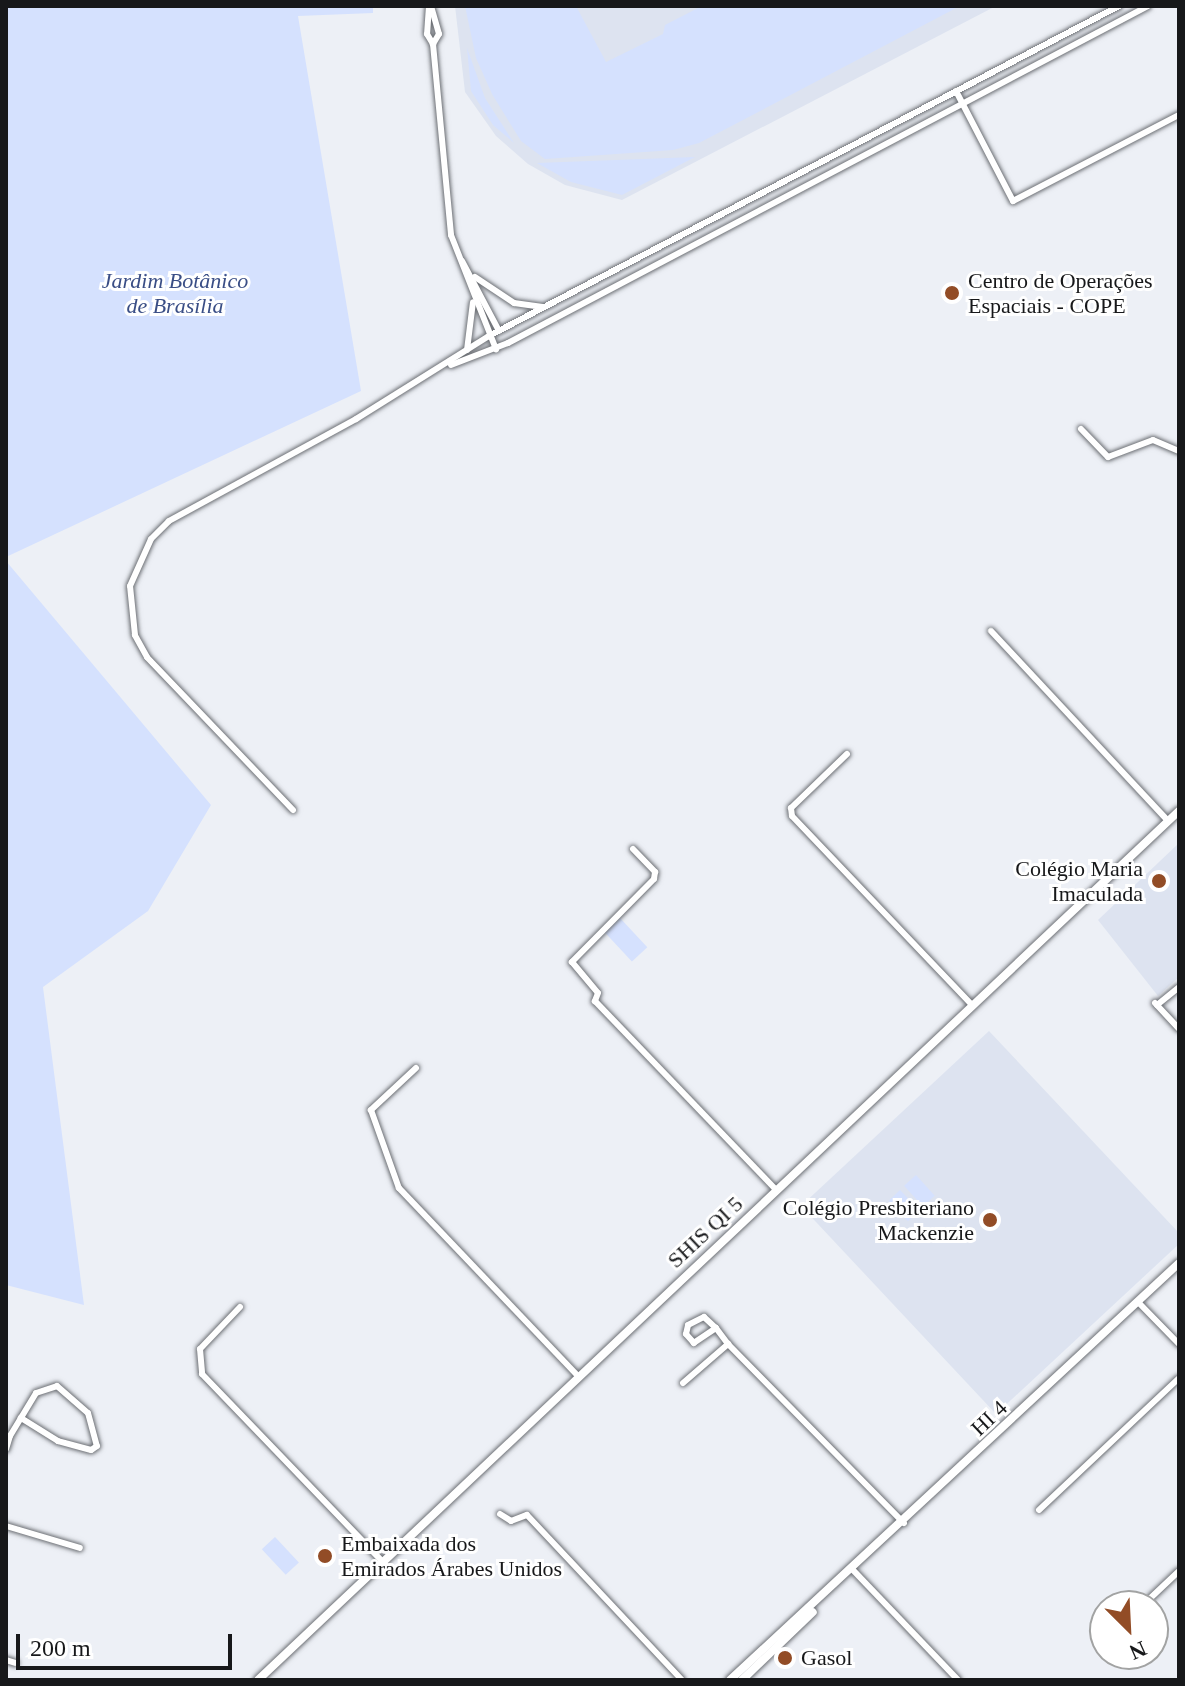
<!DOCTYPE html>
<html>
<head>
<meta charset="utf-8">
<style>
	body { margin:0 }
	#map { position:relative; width:1185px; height:1686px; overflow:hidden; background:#edf0f6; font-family:Georgia,serif }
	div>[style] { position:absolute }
	.built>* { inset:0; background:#dde3f0 }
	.green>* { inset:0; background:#d5e1fe; transform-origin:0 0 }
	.roads { filter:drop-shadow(0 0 2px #6c6f74) drop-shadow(0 0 2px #6c6f74) }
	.minor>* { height:6px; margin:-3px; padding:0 3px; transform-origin:3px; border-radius:3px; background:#fff }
	.tertiary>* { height:8px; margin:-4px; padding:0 4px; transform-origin:4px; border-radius:4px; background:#fff }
	.dots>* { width:22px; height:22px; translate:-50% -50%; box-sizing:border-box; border:4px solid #fff; border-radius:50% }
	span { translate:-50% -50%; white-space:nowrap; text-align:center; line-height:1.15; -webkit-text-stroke:6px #fff; paint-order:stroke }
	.park-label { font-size:22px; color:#3a4e86; font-style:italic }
	.poi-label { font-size:22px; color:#17181a }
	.left { translate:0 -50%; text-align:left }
	.right { translate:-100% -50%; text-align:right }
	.street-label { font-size:22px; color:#17181a }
	.frame { position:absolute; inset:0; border:8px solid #17181a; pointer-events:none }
	.north { position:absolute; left:1089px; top:1590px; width:80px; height:80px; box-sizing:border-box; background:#fff; border:2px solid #a2a3a3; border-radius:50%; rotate:156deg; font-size:22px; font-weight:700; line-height:32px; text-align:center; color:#17181a }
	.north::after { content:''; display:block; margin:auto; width:28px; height:36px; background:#924c26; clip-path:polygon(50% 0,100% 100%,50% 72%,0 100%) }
	.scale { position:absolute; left:16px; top:1634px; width:216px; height:36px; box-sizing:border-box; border:4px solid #17181a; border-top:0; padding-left:10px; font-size:24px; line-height:28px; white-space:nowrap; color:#17181a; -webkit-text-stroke:6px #fff; paint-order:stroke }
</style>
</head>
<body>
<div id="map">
	<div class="built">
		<div style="clip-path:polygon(455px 6px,996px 6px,622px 200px,565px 185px,528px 164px,496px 136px,465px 92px)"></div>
		<div style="clip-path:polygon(1179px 843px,1179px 977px,1158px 996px,1098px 920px)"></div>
		<div style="clip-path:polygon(989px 1031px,1179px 1233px,1179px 1244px,996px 1414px,801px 1206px)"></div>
	</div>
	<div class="green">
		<div style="clip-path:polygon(6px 6px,373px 6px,373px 13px,298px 16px,361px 391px,6px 557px)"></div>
		<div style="clip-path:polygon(465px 6px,576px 6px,606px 62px,663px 34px,665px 25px,702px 6px,960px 6px,699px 143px,673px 150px,545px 159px,521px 141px,492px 94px,476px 58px)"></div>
		<div style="clip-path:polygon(467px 48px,485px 98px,514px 143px,493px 125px,471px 91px)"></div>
		<div style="clip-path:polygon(695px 157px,622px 195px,571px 182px,537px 163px)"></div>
		<div style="clip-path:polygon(6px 561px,211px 805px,148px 911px,43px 987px,84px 1305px,6px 1285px)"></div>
		<div style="left:620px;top:918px;width:40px;height:21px;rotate:47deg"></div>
		<div style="left:916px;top:1175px;width:28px;height:16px;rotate:48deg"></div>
		<div style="left:900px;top:1190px;width:28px;height:16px;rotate:46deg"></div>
		<div style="left:275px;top:1537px;width:35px;height:18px;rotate:47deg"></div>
	</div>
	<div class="roads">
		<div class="minor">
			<div style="left:429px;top:6px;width:28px;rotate:94deg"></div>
			<div style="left:427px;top:34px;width:12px;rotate:59deg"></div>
			<div style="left:433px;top:44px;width:192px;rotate:84.6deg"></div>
			<div style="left:451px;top:235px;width:123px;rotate:68.5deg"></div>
			<div style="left:431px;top:6px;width:29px;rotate:74deg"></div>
			<div style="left:439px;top:34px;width:12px;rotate:121deg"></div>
			<div style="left:956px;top:91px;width:124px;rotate:62.6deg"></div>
			<div style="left:1013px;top:201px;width:187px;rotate:-27.4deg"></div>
			<div style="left:462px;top:261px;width:79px;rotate:62.1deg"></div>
			<div style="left:475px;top:277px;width:47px;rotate:33.7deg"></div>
			<div style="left:514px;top:303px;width:29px;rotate:8deg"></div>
			<div style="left:467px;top:350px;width:48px;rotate:-82.9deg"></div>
			<div style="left:451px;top:365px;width:61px;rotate:-21.1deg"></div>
			<div style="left:508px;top:343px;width:723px;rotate:-27.77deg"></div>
			<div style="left:1081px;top:429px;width:39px;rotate:46deg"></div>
			<div style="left:1108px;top:457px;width:48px;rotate:-20.7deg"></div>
			<div style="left:1153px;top:440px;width:28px;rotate:23deg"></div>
			<div style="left:991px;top:631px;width:260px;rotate:47deg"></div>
			<div style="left:847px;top:754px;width:78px;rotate:136deg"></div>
			<div style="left:791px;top:808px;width:8px;rotate:83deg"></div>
			<div style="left:792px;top:816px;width:260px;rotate:46.4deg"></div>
			<div style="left:293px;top:810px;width:211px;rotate:-133.7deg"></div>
			<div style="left:147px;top:657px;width:25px;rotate:-119deg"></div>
			<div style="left:135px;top:635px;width:49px;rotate:-95.8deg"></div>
			<div style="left:130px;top:586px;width:51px;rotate:-65.9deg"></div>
			<div style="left:151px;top:539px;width:25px;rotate:-45deg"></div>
			<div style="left:169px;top:521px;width:213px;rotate:-28.6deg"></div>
			<div style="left:356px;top:419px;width:157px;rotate:-32deg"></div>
			<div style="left:489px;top:336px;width:711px;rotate:-27.65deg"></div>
			<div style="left:633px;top:849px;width:32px;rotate:46deg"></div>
			<div style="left:655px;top:872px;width:7px;rotate:98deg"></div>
			<div style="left:654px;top:879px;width:117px;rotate:134.7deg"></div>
			<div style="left:572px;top:962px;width:40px;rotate:50deg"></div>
			<div style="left:598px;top:993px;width:9px;rotate:111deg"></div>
			<div style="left:595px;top:1001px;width:262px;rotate:46.2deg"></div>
			<div style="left:1155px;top:1003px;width:35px;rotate:47deg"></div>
			<div style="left:1157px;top:1005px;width:28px;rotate:-39deg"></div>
			<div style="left:416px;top:1068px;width:62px;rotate:137deg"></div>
			<div style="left:371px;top:1110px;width:83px;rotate:70.3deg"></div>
			<div style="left:399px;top:1188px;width:260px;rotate:46.4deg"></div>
			<div style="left:1138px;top:1302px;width:59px;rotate:45.7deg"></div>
			<div style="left:240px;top:1307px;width:58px;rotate:133.6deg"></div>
			<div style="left:200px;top:1349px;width:25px;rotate:85deg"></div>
			<div style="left:202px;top:1374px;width:261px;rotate:46.1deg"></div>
			<div style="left:728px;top:1344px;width:251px;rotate:45.5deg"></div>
			<div style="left:683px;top:1383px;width:60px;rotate:-40.9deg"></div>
			<div style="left:728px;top:1344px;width:20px;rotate:-127deg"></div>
			<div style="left:716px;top:1328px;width:27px;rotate:146deg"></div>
			<div style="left:694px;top:1343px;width:12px;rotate:-132deg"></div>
			<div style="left:686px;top:1334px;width:9px;rotate:-77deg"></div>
			<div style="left:688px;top:1325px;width:18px;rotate:-27deg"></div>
			<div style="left:704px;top:1317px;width:16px;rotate:43deg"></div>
			<div style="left:6px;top:1449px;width:14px;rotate:-73deg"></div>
			<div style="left:10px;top:1436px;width:50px;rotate:-58.8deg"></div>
			<div style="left:36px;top:1393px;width:22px;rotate:-18deg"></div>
			<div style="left:57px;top:1386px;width:41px;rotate:41.1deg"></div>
			<div style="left:88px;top:1413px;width:34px;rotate:75deg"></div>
			<div style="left:97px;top:1446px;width:7px;rotate:146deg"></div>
			<div style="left:91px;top:1450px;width:34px;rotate:-165deg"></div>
			<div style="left:58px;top:1441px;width:44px;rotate:-148.1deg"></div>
			<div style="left:1039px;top:1510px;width:192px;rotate:-43.3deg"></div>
			<div style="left:500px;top:1514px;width:13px;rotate:32deg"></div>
			<div style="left:511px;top:1521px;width:17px;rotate:-21deg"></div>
			<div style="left:527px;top:1515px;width:226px;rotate:46.8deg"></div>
			<div style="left:6px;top:1526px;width:77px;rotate:16.6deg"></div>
			<div style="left:853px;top:1570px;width:152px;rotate:46.3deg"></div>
			<div style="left:1142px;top:1606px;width:51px;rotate:-43.4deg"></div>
			<div style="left:6px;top:1660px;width:10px;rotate:17deg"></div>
		</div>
		<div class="tertiary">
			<div style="left:258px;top:1680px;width:1266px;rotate:-43.34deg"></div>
			<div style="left:730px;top:1680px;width:613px;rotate:-42.88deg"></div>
			<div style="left:742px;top:1680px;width:98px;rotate:-43.8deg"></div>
		</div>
	</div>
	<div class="dots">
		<div style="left:952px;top:293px;background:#924c26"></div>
		<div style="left:1159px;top:881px;background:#924c26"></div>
		<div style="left:990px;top:1220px;background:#924c26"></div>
		<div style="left:325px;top:1556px;background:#924c26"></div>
		<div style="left:785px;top:1658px;background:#924c26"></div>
	</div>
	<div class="park-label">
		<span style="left:175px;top:293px">Jardim Botânico<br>de Brasília</span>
	</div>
	<div class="poi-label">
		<span class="left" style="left:968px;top:293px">Centro de Operações<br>Espaciais - COPE</span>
		<span class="right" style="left:1143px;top:881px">Colégio Maria<br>Imaculada</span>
		<span class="right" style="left:974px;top:1220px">Colégio Presbiteriano<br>Mackenzie</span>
		<span class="left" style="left:341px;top:1556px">Embaixada dos<br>Emirados Árabes Unidos</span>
		<span class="left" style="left:801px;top:1658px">Gasol</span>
	</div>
	<div class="street-label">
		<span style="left:705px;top:1232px;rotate:-43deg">SHIS QI 5</span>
		<span style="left:989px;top:1418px;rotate:-43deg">HI 4</span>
	</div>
	<div class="frame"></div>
	<div class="north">N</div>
	<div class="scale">200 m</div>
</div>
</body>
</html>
